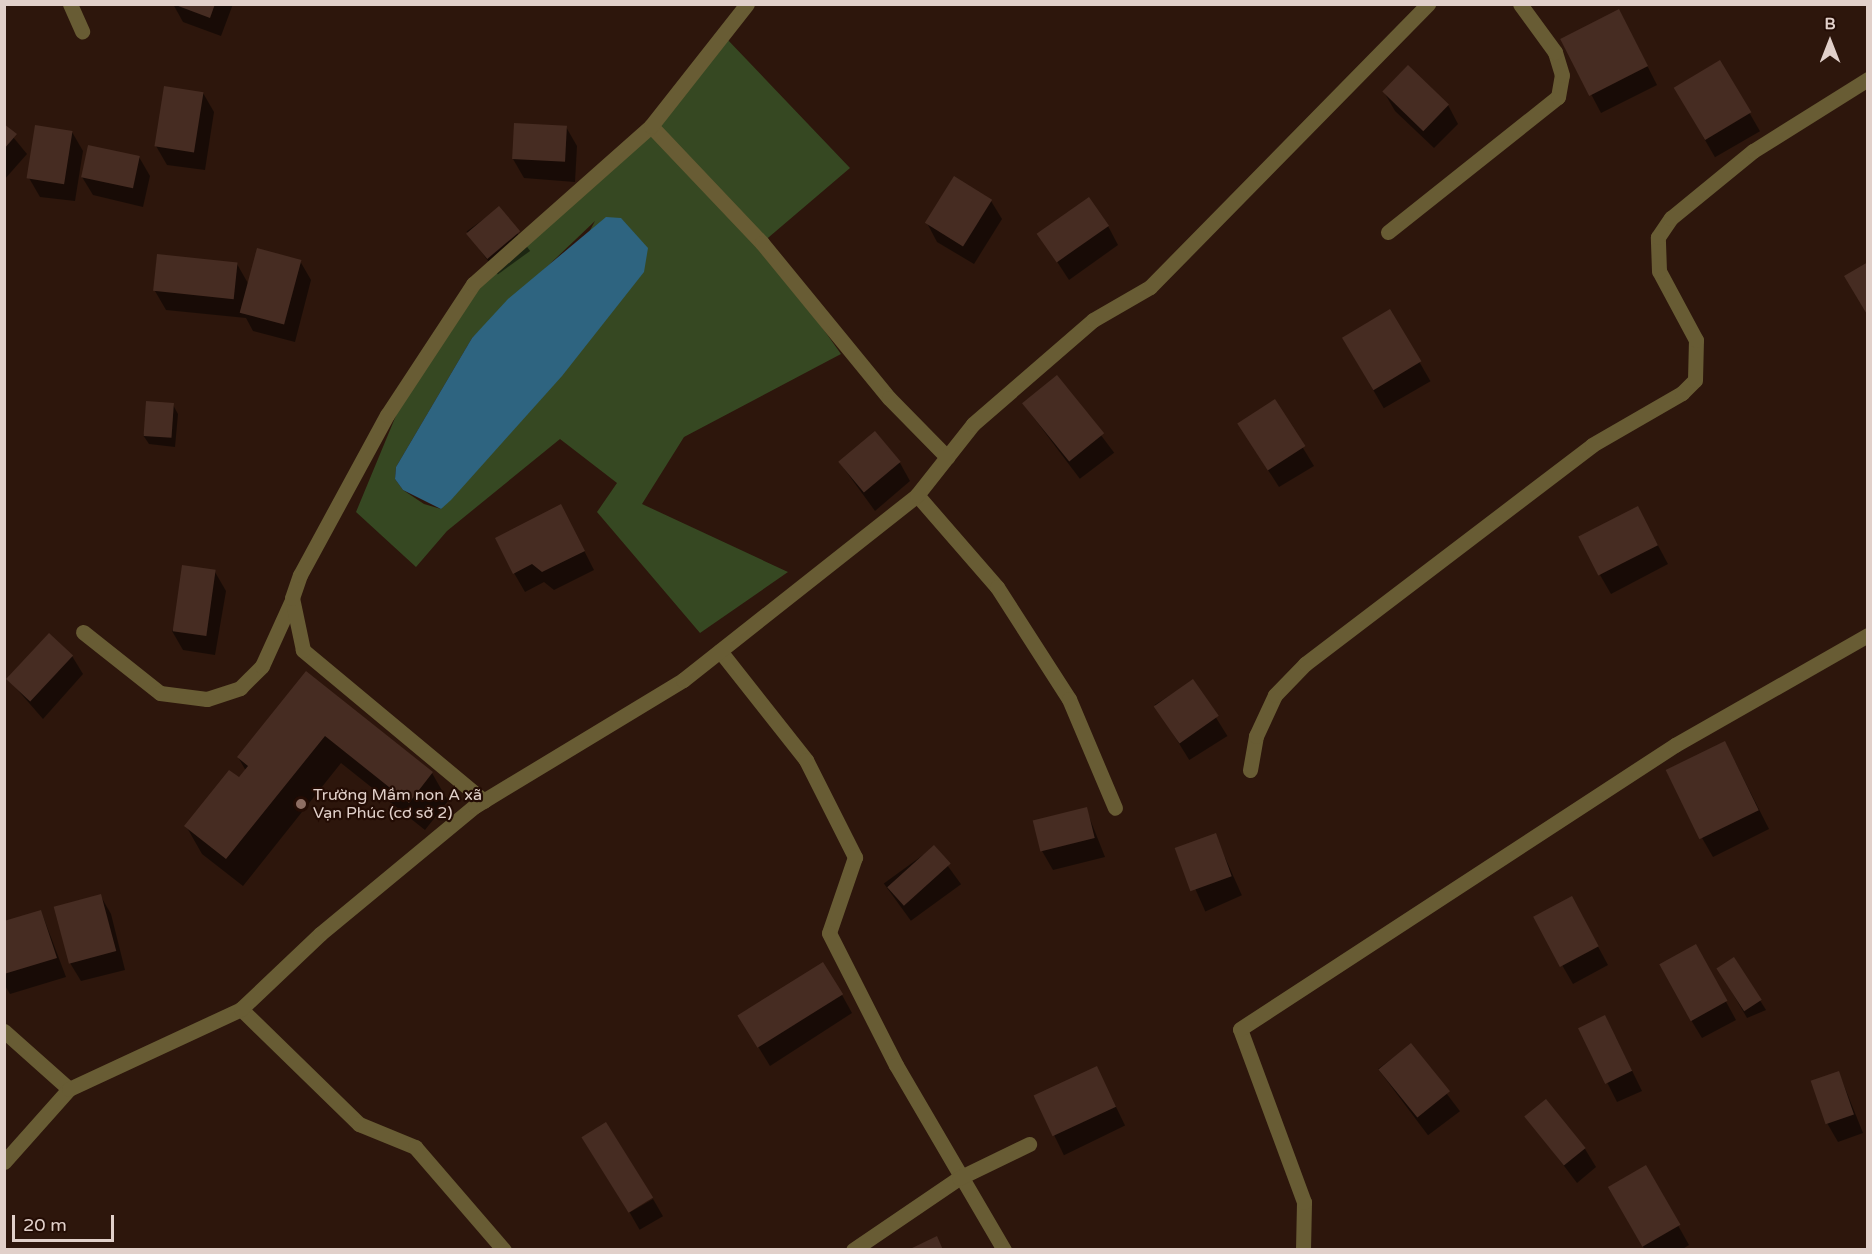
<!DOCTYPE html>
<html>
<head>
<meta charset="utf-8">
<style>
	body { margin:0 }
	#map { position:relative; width:1872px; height:1254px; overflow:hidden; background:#2d160c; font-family:"Varela Round",sans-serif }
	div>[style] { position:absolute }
	.green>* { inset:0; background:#364822 }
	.water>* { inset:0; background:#2e6480 }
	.shadow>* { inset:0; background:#0007; transform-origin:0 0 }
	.building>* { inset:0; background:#462c22; transform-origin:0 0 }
	.minor>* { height:15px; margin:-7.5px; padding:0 7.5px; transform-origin:7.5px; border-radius:7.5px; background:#685c34 }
	.dots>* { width:16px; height:16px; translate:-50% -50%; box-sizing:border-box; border:3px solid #230c04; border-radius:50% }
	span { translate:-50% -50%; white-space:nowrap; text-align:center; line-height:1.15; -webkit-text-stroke:4.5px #230c04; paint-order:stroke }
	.poi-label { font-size:16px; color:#e1d0ca }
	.left { translate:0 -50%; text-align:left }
	.frame { position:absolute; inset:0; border:6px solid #e1d0ca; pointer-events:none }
	.north { position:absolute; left:1800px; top:12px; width:60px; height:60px; -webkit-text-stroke:4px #230c04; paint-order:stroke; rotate:0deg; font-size:16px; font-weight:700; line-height:24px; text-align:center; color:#e1d0ca }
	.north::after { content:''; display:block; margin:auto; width:21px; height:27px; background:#e1d0ca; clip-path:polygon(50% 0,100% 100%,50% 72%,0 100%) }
	.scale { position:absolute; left:12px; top:1215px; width:102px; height:27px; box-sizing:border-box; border:3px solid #e1d0ca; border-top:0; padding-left:8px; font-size:18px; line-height:21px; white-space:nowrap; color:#e1d0ca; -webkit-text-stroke:4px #230c04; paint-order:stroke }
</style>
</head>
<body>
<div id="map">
	<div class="green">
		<div style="clip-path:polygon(evenodd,726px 38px,850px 168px,762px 243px,841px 354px,684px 437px,642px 504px,788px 572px,700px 633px,597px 512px,617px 483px,560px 439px,447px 531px,416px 567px,356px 512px,407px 389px,449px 312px,660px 122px,726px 38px,595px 221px,441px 509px,424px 504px,403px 490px,395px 479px,396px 467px,472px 338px,595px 221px)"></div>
	</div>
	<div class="water">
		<div style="clip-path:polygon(606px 217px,621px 218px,648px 248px,644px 272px,562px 376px,451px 500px,441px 509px,403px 490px,395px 479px,396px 467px,472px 338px,508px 299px)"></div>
	</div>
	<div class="shadow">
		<div style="clip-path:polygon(173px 4px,233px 4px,221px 36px,183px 22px)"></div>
		<div style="clip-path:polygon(1629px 30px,1657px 85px,1601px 113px,1562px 39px)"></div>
		<div style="left:1720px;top:62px;width:80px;height:52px;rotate:60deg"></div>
		<div style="clip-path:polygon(1384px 92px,1448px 105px,1458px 124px,1434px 148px,1395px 111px)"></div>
		<div style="clip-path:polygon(203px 93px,214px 112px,205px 170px,167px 165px,156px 146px)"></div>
		<div style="clip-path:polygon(4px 126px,27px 154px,4px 180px)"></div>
		<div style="clip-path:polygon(566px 127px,577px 146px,575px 182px,524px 178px,513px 159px)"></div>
		<div style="clip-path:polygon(72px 132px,83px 151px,75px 201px,40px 197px,29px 178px)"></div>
		<div style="clip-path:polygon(139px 157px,150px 176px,143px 207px,93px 195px,82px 177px)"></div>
		<div style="clip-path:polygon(991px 201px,1002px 219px,974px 264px,937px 242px,927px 223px)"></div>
		<div style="left:499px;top:208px;width:53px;height:40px;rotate:54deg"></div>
		<div style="clip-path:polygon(1108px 226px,1118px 245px,1069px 280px,1039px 234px)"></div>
		<div style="clip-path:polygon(300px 261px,311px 280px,295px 342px,253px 331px,246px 318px,166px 310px,155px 291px,237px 264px,249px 285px)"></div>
		<div style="left:1390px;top:311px;width:81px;height:54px;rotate:60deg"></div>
		<div style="left:1057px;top:377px;width:95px;height:43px;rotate:53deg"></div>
		<div style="clip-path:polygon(1274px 401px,1314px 466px,1279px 487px,1250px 442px)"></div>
		<div style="clip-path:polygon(173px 405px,178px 414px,175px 447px,149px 444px,143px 435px)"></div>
		<div style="clip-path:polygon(840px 463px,900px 463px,910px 481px,875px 511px)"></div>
		<div style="clip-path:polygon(571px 525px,594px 570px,554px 590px,544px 582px,525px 592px,514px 573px)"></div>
		<div style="clip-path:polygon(1648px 527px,1668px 564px,1611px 594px,1600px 575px)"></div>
		<div style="clip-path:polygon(215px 572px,226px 591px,215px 655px,183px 650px,172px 631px)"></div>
		<div style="clip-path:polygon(72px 656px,83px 674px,43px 719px,9px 680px)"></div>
		<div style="clip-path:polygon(306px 673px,432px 773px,448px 801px,425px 830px,341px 763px,243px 886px,202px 854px,186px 826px,246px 771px,238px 757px)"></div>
		<div style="left:1193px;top:681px;width:65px;height:45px;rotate:58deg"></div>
		<div style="clip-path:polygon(1735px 762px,1769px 829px,1713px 857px,1702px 838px)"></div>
		<div style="clip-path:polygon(1086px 809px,1105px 857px,1053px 870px,1042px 851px)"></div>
		<div style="left:1215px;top:835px;width:66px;height:40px;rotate:66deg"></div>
		<div style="left:934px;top:847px;width:46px;height:62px;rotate:54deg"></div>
		<div style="clip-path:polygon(100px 895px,111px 914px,125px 970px,81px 981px,70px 963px,55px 907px)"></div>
		<div style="clip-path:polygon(41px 911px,66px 977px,10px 994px,4px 984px,4px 922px)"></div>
		<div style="clip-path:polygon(1582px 917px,1608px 965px,1573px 984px,1562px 965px)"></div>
		<div style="clip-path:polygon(1734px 959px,1766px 1010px,1747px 1018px,1718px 968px)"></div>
		<div style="clip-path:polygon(1706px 965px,1736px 1020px,1702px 1038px,1691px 1020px)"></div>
		<div style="clip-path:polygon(842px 995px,852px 1013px,770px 1066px,751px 1035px)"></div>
		<div style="clip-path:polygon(1580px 1029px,1615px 1036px,1642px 1091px,1617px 1102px)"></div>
		<div style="left:1410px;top:1045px;width:83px;height:40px;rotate:53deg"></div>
		<div style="left:1097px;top:1068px;width:64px;height:68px;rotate:64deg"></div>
		<div style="clip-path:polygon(1839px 1073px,1863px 1133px,1838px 1142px,1827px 1123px)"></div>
		<div style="clip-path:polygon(1527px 1117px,1585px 1149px,1596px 1167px,1577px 1183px)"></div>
		<div style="clip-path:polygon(1645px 1167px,1689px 1245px,1681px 1250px,1645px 1250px,1609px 1187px)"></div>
		<div style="left:653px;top:1199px;width:20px;height:27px;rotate:60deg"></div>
	</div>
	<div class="building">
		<div style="clip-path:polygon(173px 4px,215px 4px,210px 18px)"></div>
		<div style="left:1619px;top:9px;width:64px;height:66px;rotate:63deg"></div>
		<div style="left:1720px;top:60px;width:61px;height:54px;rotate:59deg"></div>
		<div style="left:1408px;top:65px;width:57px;height:37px;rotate:44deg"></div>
		<div style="left:164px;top:86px;width:40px;height:61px;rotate:9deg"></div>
		<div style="left:514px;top:123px;width:53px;height:36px;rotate:3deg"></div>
		<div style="clip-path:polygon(4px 124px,17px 134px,4px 149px)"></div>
		<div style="left:35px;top:125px;width:38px;height:54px;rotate:9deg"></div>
		<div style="left:88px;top:145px;width:53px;height:33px;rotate:12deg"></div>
		<div style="left:954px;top:176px;width:45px;height:55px;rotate:32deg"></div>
		<div style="left:1089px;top:197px;width:35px;height:64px;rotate:55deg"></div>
		<div style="left:499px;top:206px;width:33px;height:43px;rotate:50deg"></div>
		<div style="left:257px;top:248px;width:46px;height:67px;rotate:15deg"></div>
		<div style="left:157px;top:254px;width:81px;height:37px;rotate:6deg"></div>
		<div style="clip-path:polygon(1868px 262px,1868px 316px,1844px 276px)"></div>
		<div style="left:1390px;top:309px;width:61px;height:56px;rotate:59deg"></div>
		<div style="left:1057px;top:375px;width:75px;height:45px;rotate:51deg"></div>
		<div style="left:1275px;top:399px;width:56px;height:45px;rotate:57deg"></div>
		<div style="left:146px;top:401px;width:28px;height:35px;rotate:4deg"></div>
		<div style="left:875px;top:431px;width:40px;height:48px;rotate:50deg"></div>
		<div style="clip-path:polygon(561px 504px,585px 551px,542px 572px,532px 564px,513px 574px,495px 538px)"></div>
		<div style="left:1638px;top:506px;width:44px;height:67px;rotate:63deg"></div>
		<div style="left:182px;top:565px;width:34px;height:67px;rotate:8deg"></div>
		<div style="left:49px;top:633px;width:33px;height:63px;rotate:43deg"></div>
		<div style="clip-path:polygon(306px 671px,433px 772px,409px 803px,325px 736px,226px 859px,184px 826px,229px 770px,239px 777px,248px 766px,237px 757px)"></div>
		<div style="left:1193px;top:679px;width:45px;height:48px;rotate:55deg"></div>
		<div style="left:1725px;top:741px;width:77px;height:66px;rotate:64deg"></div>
		<div style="left:1087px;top:807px;width:32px;height:56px;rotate:76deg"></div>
		<div style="left:1216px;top:833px;width:46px;height:44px;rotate:70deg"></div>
		<div style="left:934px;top:845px;width:25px;height:63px;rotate:48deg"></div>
		<div style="left:101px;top:894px;width:59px;height:49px;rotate:75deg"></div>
		<div style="left:1572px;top:896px;width:57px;height:44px;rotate:62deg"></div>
		<div style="clip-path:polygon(41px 910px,57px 958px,4px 974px,4px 921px)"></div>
		<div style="left:1696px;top:944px;width:65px;height:42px;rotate:61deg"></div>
		<div style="left:1734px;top:957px;width:51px;height:21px;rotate:57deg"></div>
		<div style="left:823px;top:962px;width:38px;height:101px;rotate:58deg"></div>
		<div style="left:1605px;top:1015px;width:62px;height:30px;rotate:64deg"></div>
		<div style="left:1411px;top:1043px;width:62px;height:42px;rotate:51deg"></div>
		<div style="left:1097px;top:1066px;width:45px;height:70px;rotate:65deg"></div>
		<div style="left:1839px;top:1071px;width:46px;height:30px;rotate:71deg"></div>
		<div style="left:1546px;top:1099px;width:63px;height:28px;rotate:51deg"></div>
		<div style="left:606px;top:1122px;width:89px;height:29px;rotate:58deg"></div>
		<div style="left:1646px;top:1165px;width:69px;height:44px;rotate:60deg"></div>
		<div style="clip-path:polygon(937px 1236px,943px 1250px,908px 1250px)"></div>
	</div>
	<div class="minor">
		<div style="left:70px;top:4px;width:30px;rotate:66deg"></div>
		<div style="left:651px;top:126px;width:161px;rotate:46.5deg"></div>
		<div style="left:762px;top:243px;width:200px;rotate:50.7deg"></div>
		<div style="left:889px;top:398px;width:83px;rotate:45.5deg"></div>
		<div style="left:1388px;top:232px;width:217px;rotate:-38.5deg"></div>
		<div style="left:1558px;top:97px;width:22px;rotate:-80deg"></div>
		<div style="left:1562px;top:75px;width:24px;rotate:-107deg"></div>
		<div style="left:1555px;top:52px;width:59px;rotate:-126.1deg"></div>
		<div style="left:917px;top:495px;width:122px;rotate:49deg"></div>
		<div style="left:997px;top:587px;width:133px;rotate:57.3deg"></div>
		<div style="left:1069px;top:699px;width:118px;rotate:67.1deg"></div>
		<div style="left:83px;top:632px;width:98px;rotate:38.4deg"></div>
		<div style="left:160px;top:693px;width:47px;rotate:7.3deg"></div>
		<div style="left:207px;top:699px;width:35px;rotate:-18deg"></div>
		<div style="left:240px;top:688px;width:31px;rotate:-45deg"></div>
		<div style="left:262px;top:666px;width:70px;rotate:-65.6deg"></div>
		<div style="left:720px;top:651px;width:139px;rotate:51.7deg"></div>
		<div style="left:806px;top:760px;width:109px;rotate:63.2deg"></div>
		<div style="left:855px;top:857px;width:80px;rotate:108.9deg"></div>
		<div style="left:829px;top:933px;width:148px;rotate:63.1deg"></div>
		<div style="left:896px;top:1065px;width:214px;rotate:59.7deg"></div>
		<div style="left:1250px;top:770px;width:35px;rotate:-80deg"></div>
		<div style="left:1256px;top:736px;width:45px;rotate:-65.1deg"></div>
		<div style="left:1275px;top:695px;width:43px;rotate:-45.9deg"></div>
		<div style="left:1305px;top:664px;width:361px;rotate:-37.3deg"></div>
		<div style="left:1592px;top:445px;width:104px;rotate:-30deg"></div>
		<div style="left:1682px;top:393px;width:18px;rotate:-45deg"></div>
		<div style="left:1695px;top:380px;width:40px;rotate:-88.6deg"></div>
		<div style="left:1696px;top:340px;width:78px;rotate:-118.2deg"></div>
		<div style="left:1659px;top:271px;width:34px;rotate:-92deg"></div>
		<div style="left:1658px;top:237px;width:23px;rotate:-56deg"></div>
		<div style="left:1671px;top:218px;width:106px;rotate:-39.3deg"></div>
		<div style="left:1753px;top:151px;width:136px;rotate:-32.1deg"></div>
		<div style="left:484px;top:801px;width:236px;rotate:-140.2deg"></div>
		<div style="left:303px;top:650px;width:53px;rotate:-101.9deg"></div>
		<div style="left:292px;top:598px;width:24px;rotate:-71deg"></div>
		<div style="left:300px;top:575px;width:182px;rotate:-61.5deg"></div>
		<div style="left:387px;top:415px;width:157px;rotate:-56.7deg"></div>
		<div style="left:473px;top:284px;width:238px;rotate:-41.6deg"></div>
		<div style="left:651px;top:126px;width:155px;rotate:-51.8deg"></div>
		<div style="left:241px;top:1009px;width:165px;rotate:44.3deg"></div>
		<div style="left:359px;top:1124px;width:61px;rotate:22.3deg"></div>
		<div style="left:415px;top:1147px;width:136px;rotate:49.2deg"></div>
		<div style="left:4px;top:1031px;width:87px;rotate:41.7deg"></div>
		<div style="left:4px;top:1162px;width:98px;rotate:-48.3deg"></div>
		<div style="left:69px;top:1089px;width:190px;rotate:-24.9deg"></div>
		<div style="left:241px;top:1009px;width:109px;rotate:-43.5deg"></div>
		<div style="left:320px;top:934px;width:201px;rotate:-39.6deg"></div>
		<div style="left:475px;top:806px;width:243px;rotate:-31.2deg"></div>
		<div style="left:683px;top:680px;width:298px;rotate:-38.3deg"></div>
		<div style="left:917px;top:495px;width:90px;rotate:-51.7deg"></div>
		<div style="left:973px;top:424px;width:159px;rotate:-40.9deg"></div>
		<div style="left:1093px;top:320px;width:66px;rotate:-30.1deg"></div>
		<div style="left:1150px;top:287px;width:397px;rotate:-45.5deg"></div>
		<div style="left:853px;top:1250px;width:128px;rotate:-34.2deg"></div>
		<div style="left:959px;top:1178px;width:78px;rotate:-25.9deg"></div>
		<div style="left:1303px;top:1250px;width:48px;rotate:-88.8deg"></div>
		<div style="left:1304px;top:1202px;width:184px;rotate:-110.3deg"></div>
		<div style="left:1240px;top:1029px;width:520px;rotate:-33.14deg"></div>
		<div style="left:1675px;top:745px;width:222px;rotate:-29.7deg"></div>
	</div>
	<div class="dots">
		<div style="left:301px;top:804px;background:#8d6e63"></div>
	</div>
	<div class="poi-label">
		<span class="left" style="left:313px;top:804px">Trường Mầm non A xã<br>Vạn Phúc (cơ sở 2)</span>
	</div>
	<div class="frame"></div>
	<div class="north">B</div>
	<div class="scale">20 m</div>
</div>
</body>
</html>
